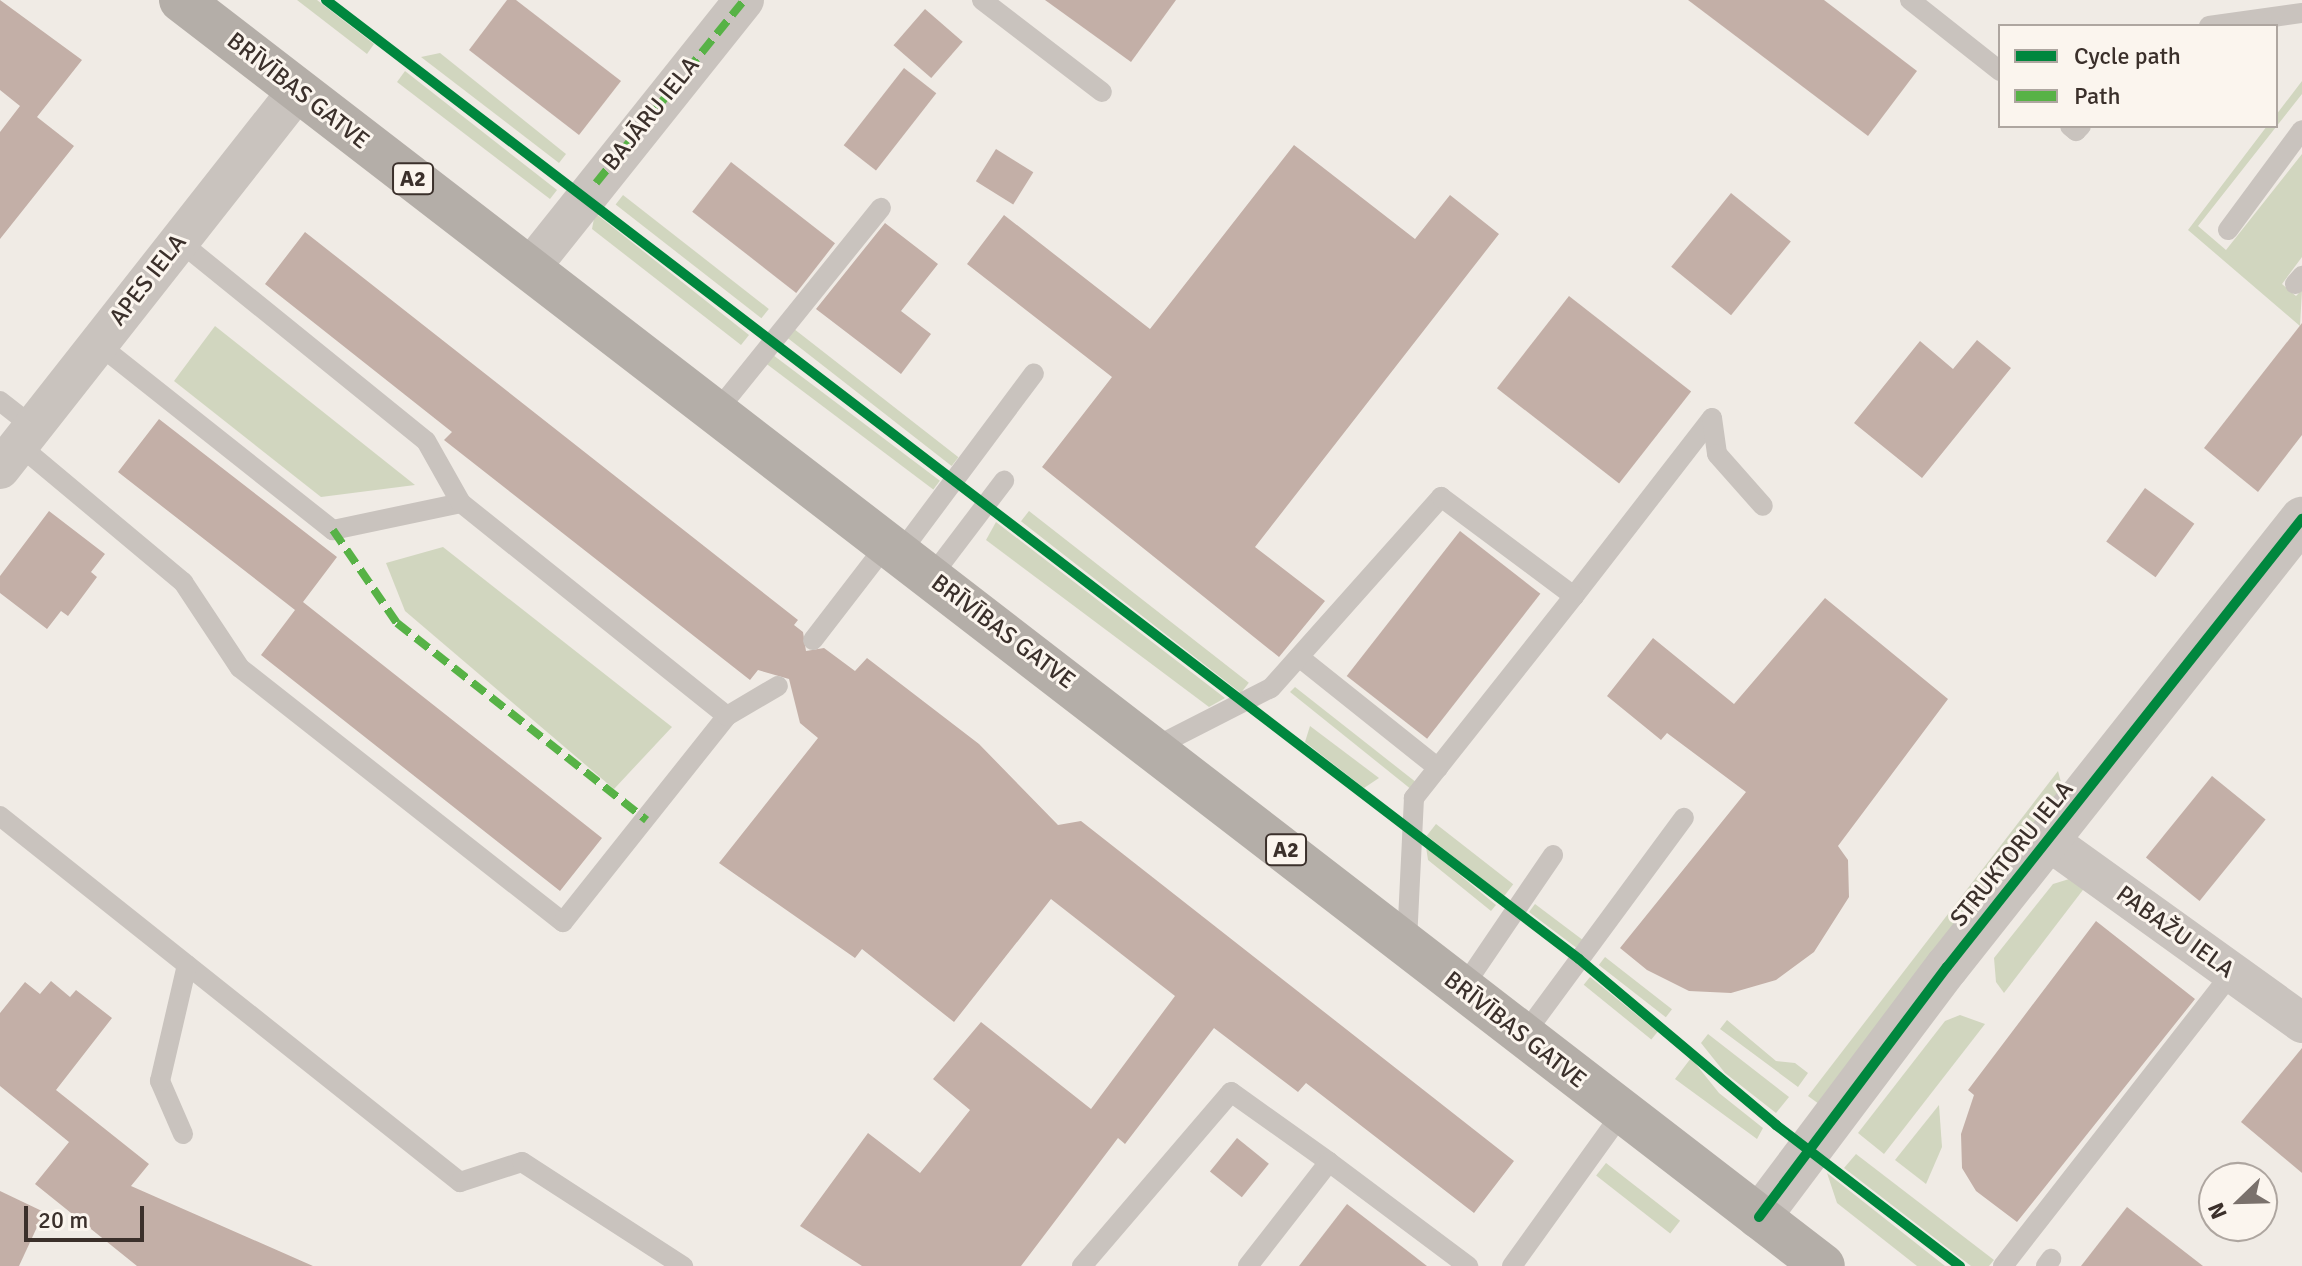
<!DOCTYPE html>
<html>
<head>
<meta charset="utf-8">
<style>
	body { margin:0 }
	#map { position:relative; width:2302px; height:1266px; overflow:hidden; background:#f0ebe5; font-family:Signika,sans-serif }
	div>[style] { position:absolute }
	.green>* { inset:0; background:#d1d6bf; transform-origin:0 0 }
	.building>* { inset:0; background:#c3afa7; transform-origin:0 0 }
	.service>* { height:20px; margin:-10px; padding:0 10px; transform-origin:10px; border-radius:10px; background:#c9c3be }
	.minor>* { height:40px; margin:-20px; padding:0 20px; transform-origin:20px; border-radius:20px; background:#c9c3be }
	.tertiary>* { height:44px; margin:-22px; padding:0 22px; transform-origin:22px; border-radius:22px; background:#c9c3be }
	.trunk>* { height:44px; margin:-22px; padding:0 22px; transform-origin:22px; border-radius:22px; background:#b4aea8 }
	.quiet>* { height:8px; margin-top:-4px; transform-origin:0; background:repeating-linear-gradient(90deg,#57b246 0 16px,transparent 0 24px) }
	.cycleway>* { height:10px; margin:-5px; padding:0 5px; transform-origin:5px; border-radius:5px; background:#00873e }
	span { translate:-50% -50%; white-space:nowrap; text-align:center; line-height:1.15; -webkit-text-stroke:6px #fbf5ee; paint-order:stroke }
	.shield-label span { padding:2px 6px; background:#fbf5ee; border:2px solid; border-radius:6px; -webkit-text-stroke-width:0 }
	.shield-label { font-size:22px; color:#3b302b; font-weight:700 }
	.street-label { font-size:24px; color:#3b302b }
	.legend { position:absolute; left:1998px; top:24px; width:280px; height:104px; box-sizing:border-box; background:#fbf5ee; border:2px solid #aea6a0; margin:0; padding:10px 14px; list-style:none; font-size:24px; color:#3b302b }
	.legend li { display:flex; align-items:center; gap:16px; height:40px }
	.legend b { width:40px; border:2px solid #aea6a0 }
	.north { position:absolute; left:2198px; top:1162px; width:80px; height:80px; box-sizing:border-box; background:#fbf5ee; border:2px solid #aea6a0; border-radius:50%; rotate:247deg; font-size:22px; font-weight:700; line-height:32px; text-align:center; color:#3b302b }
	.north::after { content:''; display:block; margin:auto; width:28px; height:36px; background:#7a716c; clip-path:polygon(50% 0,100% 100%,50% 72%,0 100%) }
	.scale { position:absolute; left:24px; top:1206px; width:120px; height:36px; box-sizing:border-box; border:4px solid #3b302b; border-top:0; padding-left:10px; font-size:24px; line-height:28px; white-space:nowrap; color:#3b302b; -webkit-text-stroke:6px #fbf5ee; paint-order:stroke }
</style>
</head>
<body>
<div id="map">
	<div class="green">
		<div style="clip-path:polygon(297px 0,317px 0,374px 44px,367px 54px)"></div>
		<div style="clip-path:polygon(440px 53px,566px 154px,559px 163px,421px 57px)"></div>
		<div style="clip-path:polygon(405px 71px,557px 190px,550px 199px,397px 82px)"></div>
		<div style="clip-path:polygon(2302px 81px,2302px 94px,2198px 226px,2226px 250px,2302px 154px,2302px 257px,2282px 284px,2296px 296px,2302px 290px,2300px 326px,2188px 230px,2267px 126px,2276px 126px,2276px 115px)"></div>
		<div style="left:623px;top:195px;width:185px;height:12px;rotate:38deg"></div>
		<div style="clip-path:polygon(595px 213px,749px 335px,741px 345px,592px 229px)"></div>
		<div style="left:789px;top:325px;width:215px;height:11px;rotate:38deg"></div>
		<div style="clip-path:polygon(215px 326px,415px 485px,321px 497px,174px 381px)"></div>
		<div style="left:769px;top:352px;width:214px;height:11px;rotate:37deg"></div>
		<div style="left:1029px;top:511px;width:279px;height:13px;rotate:38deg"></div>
		<div style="clip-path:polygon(996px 522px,1225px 698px,1209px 707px,986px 540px)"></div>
		<div style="clip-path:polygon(443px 547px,672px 727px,614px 789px,405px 611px,386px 563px)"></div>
		<div style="clip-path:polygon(1295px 687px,1417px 783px,1412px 790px,1290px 692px)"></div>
		<div style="clip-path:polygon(1310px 726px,1379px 778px,1364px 788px,1305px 742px)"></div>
		<div style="clip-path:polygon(2058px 771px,2063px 790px,1819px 1104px,1808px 1096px)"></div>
		<div style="left:1436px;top:824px;width:98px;height:15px;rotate:38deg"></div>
		<div style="clip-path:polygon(1426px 847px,1496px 905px,1491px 911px,1428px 860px)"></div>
		<div style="clip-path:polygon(2079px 876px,2089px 882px,2004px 993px,1996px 982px,1994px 958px,2053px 884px)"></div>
		<div style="left:1535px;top:904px;width:59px;height:10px;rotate:37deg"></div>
		<div style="left:1605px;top:957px;width:85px;height:10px;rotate:38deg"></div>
		<div style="left:1590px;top:977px;width:87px;height:10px;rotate:39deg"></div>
		<div style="clip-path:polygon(1960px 1015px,1985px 1024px,1884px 1154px,1858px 1133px,1945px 1021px)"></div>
		<div style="clip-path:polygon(1727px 1020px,1776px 1061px,1795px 1063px,1808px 1073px,1798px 1087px,1720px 1029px)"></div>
		<div style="clip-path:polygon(1708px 1034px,1789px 1097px,1776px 1113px,1725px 1073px,1701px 1043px)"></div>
		<div style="clip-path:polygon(1691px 1058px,1719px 1093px,1763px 1128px,1757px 1139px,1675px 1079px)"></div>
		<div style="clip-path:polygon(1939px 1105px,1942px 1147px,1926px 1184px,1895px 1160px)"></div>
		<div style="clip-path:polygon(1856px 1154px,1994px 1260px,1989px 1266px,1971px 1266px,1844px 1168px)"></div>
		<div style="left:1606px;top:1163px;width:94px;height:16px;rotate:38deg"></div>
		<div style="clip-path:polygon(1827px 1173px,1945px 1266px,1917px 1266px,1837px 1203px)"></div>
	</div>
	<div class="building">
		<div style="clip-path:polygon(0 0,82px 60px,37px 117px,74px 146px,0 239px,0 132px,20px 106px,0 90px)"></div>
		<div style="clip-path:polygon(507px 0,516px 0,621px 81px,579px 135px,469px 50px)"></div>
		<div style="clip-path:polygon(1045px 0,1176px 0,1131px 62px)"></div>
		<div style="clip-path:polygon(1688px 0,1824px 0,1917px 71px,1868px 136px)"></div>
		<div style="left:925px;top:9px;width:50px;height:48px;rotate:41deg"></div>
		<div style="left:904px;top:68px;width:41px;height:98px;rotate:38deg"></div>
		<div style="clip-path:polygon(1294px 145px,1415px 239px,1450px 195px,1499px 234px,1255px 547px,1325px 601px,1279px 657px,1042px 467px,1112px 377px,967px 264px,1004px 215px,1150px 329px)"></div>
		<div style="left:996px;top:149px;width:44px;height:38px;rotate:32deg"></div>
		<div style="left:731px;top:162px;width:132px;height:63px;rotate:38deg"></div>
		<div style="left:1731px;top:193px;width:77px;height:95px;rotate:39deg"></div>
		<div style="clip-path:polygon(885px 223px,938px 264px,901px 311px,931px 334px,901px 374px,816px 309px)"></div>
		<div style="clip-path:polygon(305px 232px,798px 620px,794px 625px,803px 632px,806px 651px,824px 648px,855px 671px,867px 658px,979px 744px,1058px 825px,1081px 821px,1514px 1161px,1474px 1213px,1306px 1083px,1298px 1092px,1214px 1028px,1125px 1144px,1118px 1138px,1021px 1266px,862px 1266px,800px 1226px,868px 1133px,920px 1173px,970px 1110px,933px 1079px,981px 1022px,1091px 1109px,1175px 996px,1051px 899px,954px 1022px,862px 949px,855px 958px,719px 863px,818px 738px,800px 723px,789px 679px,758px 670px,750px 680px,444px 440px,452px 432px,265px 284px)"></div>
		<div style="left:1569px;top:296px;width:155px;height:117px;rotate:38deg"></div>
		<div style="clip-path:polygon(2302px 323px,2302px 435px,2258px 492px,2204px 448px)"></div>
		<div style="clip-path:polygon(1977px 340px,2011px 368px,1922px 478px,1854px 423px,1920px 341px,1953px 369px)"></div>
		<div style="clip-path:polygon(159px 419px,337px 557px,303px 602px,602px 838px,560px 891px,261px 655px,295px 610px,118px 472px)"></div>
		<div style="left:2145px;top:488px;width:61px;height:66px;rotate:36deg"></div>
		<div style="clip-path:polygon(49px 511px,105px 554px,91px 572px,97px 577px,68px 616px,61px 611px,47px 629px,0 593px,0 576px)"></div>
		<div style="left:1460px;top:531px;width:102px;height:184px;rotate:38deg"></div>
		<div style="clip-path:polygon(1825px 598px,1948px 699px,1838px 846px,1848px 860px,1849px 897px,1814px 952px,1776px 980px,1731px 993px,1689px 991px,1647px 970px,1620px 948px,1746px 792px,1667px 733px,1661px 740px,1607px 696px,1653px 638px,1734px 704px)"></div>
		<div style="left:2212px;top:776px;width:69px;height:105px;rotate:39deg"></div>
		<div style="clip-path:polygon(2096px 921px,2195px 999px,2017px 1222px,1976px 1191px,1962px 1168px,1961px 1134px,1974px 1095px,1968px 1090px)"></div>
		<div style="clip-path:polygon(51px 981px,70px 997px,76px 990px,112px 1018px,56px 1090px,149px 1164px,131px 1186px,313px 1266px,137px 1266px,35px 1184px,69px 1142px,0 1086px,0 1013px,25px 982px,40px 994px)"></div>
		<div style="clip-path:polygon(2302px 1048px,2302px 1173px,2241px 1122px)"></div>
		<div style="left:1237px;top:1138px;width:41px;height:43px;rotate:39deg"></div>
		<div style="clip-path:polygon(0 1191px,44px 1212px,19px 1266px,0 1266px)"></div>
		<div style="clip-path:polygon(1347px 1204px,1427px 1266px,1299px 1266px)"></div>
		<div style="clip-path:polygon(2127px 1207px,2203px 1266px,2081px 1266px)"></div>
	</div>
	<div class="service">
		<div style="left:982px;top:0;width:151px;rotate:37.5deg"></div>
		<div style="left:1910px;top:0;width:115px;rotate:38.3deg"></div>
		<div style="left:2209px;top:26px;width:94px;rotate:-8deg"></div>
		<div style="left:2070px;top:126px;width:8px;rotate:40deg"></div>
		<div style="left:2076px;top:131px;width:7px;rotate:-45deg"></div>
		<div style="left:2228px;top:230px;width:124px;rotate:-53.5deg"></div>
		<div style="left:2295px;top:284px;width:11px;rotate:-49deg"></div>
		<div style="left:98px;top:344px;width:300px;rotate:38.4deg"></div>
		<div style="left:333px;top:530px;width:131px;rotate:-11.9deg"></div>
		<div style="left:0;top:401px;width:42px;rotate:38.2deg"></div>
		<div style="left:717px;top:411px;width:261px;rotate:-51.1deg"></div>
		<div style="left:19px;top:445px;width:214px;rotate:39.9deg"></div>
		<div style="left:183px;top:582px;width:103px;rotate:56.5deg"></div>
		<div style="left:240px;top:668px;width:411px;rotate:38.2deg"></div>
		<div style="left:563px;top:922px;width:263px;rotate:-51.5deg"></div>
		<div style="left:727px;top:716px;width:341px;rotate:-141.3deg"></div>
		<div style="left:461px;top:503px;width:71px;rotate:-119.4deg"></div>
		<div style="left:426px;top:441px;width:318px;rotate:-141deg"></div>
		<div style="left:900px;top:553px;width:224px;rotate:-53.3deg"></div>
		<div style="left:931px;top:577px;width:121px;rotate:-52.8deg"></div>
		<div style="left:1574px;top:596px;width:225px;rotate:-52.2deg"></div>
		<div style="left:1712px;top:418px;width:36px;rotate:82deg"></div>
		<div style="left:1717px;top:454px;width:69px;rotate:48.5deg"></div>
		<div style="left:813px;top:640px;width:121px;rotate:-52.4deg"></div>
		<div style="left:1299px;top:657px;width:178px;rotate:38.6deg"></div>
		<div style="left:727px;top:716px;width:59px;rotate:-30.5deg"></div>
		<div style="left:1155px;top:747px;width:130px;rotate:-27deg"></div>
		<div style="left:1271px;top:688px;width:256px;rotate:-48.3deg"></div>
		<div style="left:1441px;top:497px;width:166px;rotate:36.7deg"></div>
		<div style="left:1574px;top:596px;width:258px;rotate:128.4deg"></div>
		<div style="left:1414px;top:798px;width:144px;rotate:92.8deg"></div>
		<div style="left:0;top:816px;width:588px;rotate:38.51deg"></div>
		<div style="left:460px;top:1182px;width:65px;rotate:-17.9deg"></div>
		<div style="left:522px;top:1162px;width:192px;rotate:32.9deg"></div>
		<div style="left:1462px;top:989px;width:162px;rotate:-55.8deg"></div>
		<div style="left:1523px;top:1036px;width:271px;rotate:-53.6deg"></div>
		<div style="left:183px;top:1134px;width:58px;rotate:-113.5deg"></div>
		<div style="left:160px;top:1081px;width:119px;rotate:-76.9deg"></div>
		<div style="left:1082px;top:1266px;width:229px;rotate:-49.4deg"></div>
		<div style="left:1231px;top:1092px;width:120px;rotate:35.5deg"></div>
		<div style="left:1248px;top:1266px;width:132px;rotate:-52.1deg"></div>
		<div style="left:1329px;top:1162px;width:174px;rotate:36.8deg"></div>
		<div style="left:1512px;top:1266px;width:188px;rotate:-54.3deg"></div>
		<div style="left:2003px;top:1266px;width:372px;rotate:-52deg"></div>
		<div style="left:2046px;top:1266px;width:9px;rotate:-54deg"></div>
	</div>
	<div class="minor">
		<div style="left:530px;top:268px;width:343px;rotate:-51.4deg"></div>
		<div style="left:0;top:469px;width:481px;rotate:-51.8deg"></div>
		<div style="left:2049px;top:841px;width:312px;rotate:35.7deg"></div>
	</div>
	<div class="tertiary">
		<div style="left:1759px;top:1217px;width:313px;rotate:-53.1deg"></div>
		<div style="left:1947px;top:967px;width:572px;rotate:-51.61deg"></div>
	</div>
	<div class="trunk">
		<div style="left:181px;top:0;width:2073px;rotate:37.63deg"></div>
	</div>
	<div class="quiet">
		<div style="left:596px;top:183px;width:235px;rotate:-51deg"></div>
		<div style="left:333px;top:530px;width:113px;rotate:55.5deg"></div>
		<div style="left:397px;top:623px;width:318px;rotate:38.3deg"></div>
	</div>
	<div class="cycleway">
		<div style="left:326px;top:0;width:1578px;rotate:37.43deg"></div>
		<div style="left:1579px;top:959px;width:258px;rotate:40.1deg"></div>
		<div style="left:1776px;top:1125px;width:232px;rotate:37.5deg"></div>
		<div style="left:1759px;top:1217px;width:313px;rotate:-53.1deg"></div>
		<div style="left:1947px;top:967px;width:572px;rotate:-51.61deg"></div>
	</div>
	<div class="shield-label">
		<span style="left:413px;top:179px">A2</span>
		<span style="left:1286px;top:850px">A2</span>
	</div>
	<div class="street-label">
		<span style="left:298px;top:91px;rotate:38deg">BRĪVĪBAS GATVE</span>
		<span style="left:651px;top:114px;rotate:-51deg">BAJĀRU IELA</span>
		<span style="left:148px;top:280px;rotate:-52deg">APES IELA</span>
		<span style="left:1003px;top:632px;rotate:37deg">BRĪVĪBAS GATVE</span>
		<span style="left:2012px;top:854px;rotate:-51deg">STRUKTORU IELA</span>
		<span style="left:2175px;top:932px;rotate:36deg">PABAŽU IELA</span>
		<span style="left:1515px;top:1030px;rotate:38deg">BRĪVĪBAS GATVE</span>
	</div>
	<ul class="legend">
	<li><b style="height:10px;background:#00873e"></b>Cycle path</li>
	<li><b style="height:10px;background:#57b246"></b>Path</li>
	</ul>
	<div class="north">N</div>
	<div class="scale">20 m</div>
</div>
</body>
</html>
